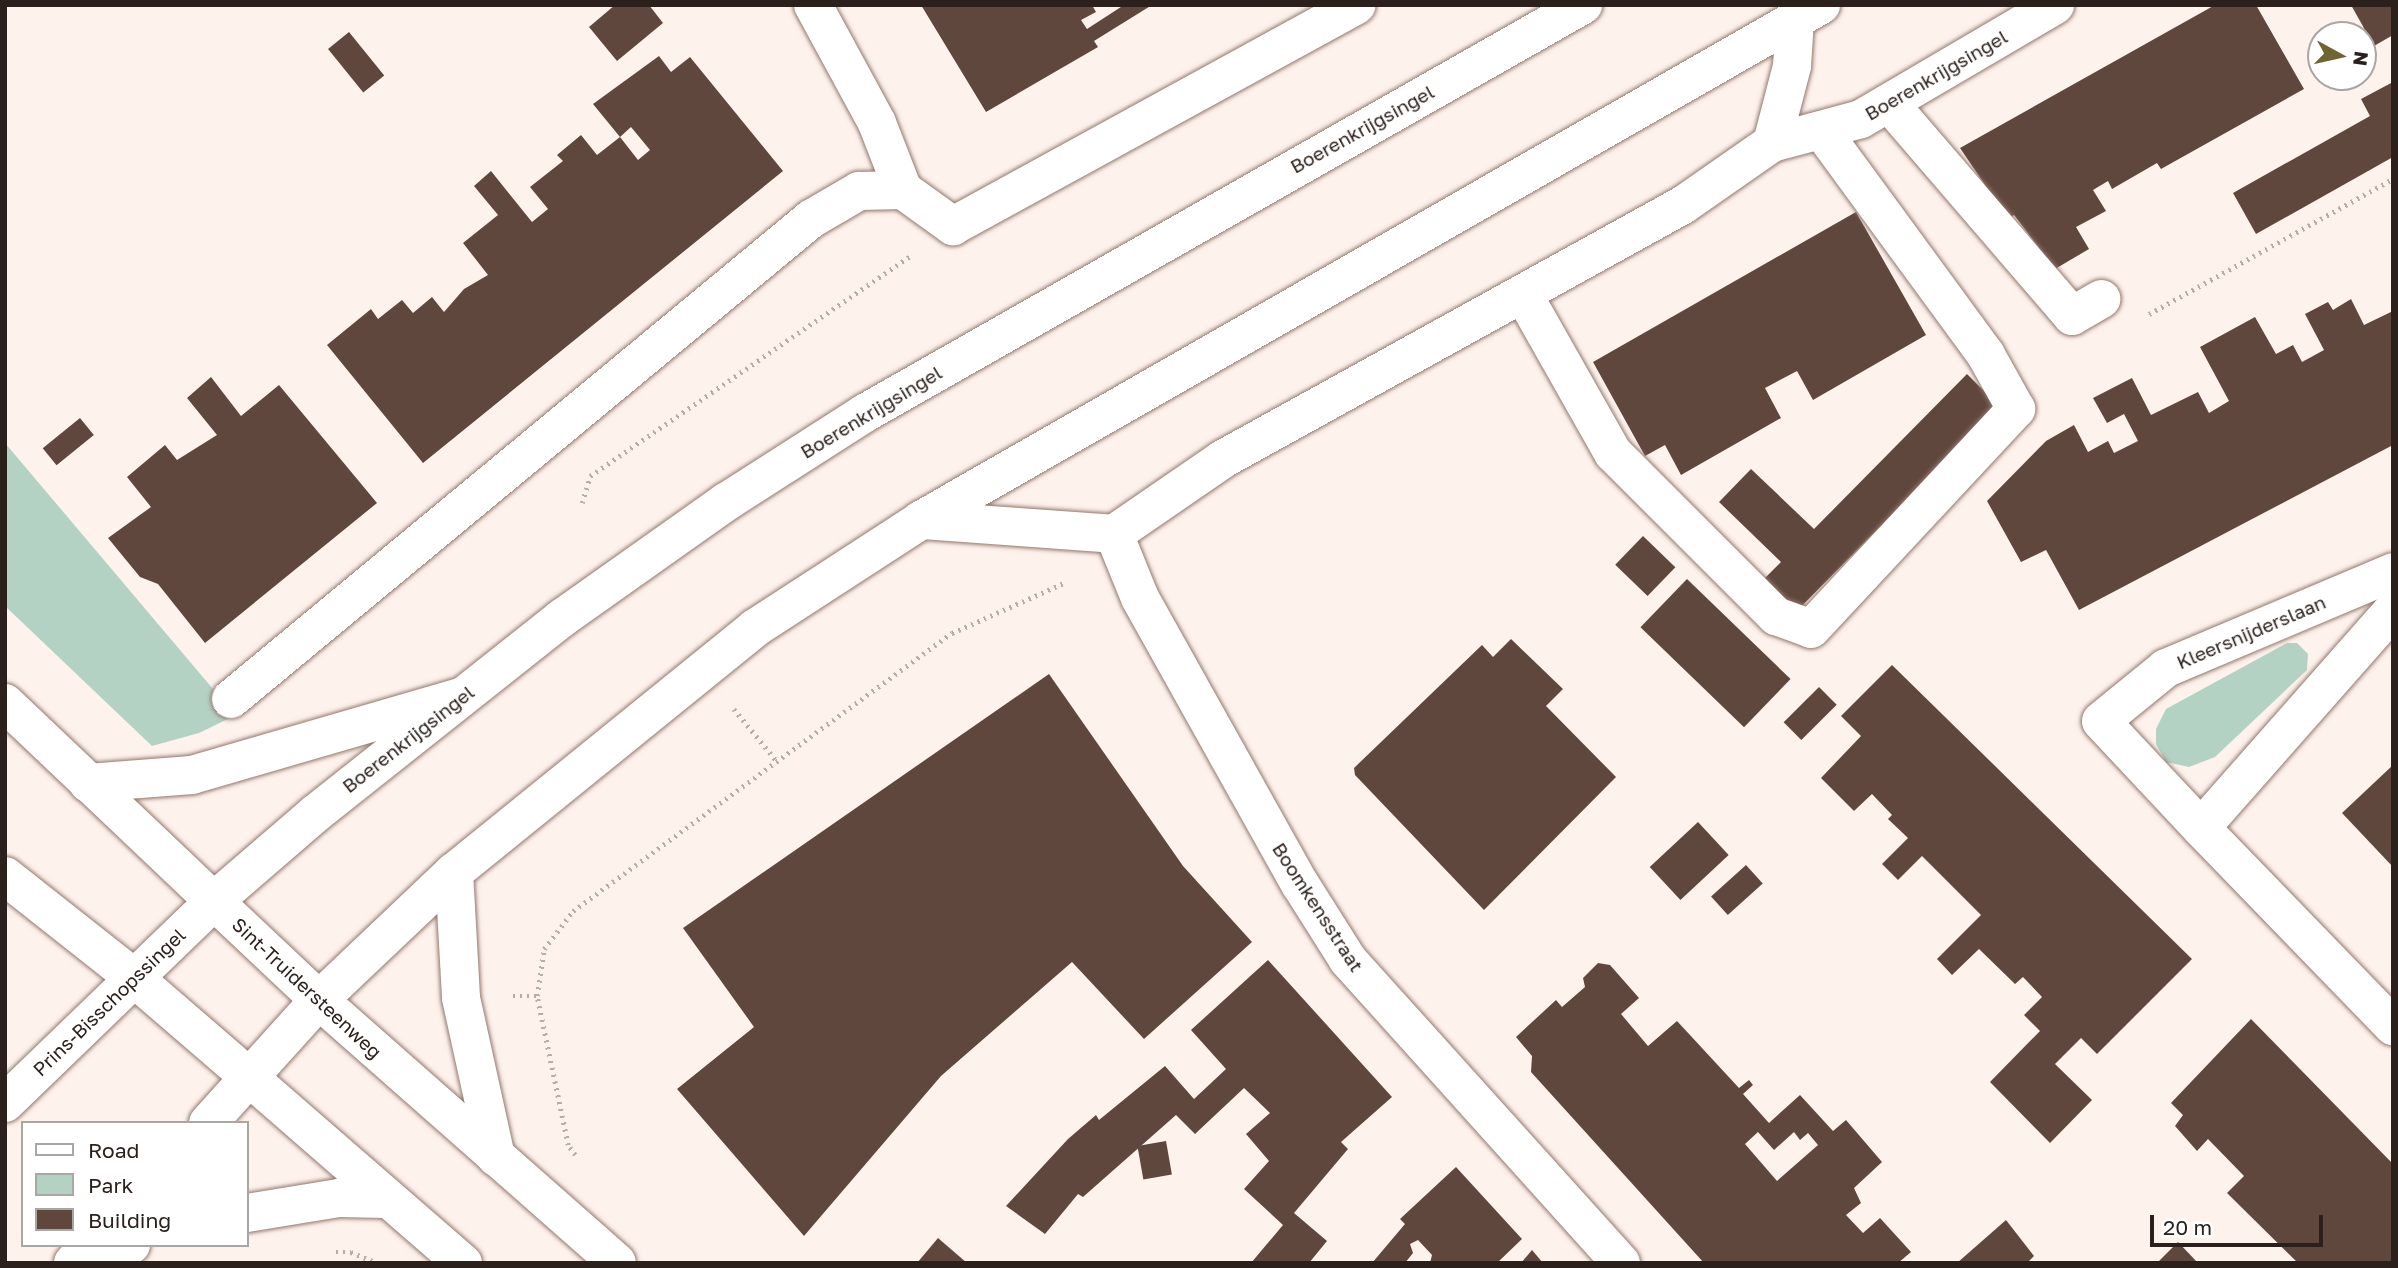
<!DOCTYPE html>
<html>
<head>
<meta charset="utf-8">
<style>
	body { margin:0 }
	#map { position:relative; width:2398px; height:1268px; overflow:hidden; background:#fef2ed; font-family:"Golos Text",sans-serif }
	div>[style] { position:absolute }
	.green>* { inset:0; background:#b4d2c3 }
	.building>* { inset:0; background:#60473d; transform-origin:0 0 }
	.path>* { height:4.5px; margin-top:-2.25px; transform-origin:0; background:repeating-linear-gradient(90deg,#b8aca7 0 2px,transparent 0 7px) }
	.roads { filter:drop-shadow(0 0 2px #92776c) drop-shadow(0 0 2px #92776c) }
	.minor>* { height:38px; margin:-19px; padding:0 19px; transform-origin:19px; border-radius:19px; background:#fff }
	.major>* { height:38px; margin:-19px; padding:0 19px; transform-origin:19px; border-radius:19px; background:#fff }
	.highway>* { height:38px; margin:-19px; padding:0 19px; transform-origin:19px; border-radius:19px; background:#fff }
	span { translate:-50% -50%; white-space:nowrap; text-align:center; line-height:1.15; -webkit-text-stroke:7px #fff; paint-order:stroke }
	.street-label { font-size:19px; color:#2b201c }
	.frame { position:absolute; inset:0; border:7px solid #2b201c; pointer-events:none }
	.legend { position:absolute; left:21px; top:1121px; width:228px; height:126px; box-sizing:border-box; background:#fff; border:2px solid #aaa6a4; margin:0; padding:9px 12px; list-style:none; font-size:21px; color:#2b201c }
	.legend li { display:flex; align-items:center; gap:14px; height:35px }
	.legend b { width:35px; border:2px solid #aaa6a4 }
	.north { position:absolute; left:2307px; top:21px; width:70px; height:70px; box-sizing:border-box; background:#fff; border:2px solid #aaa6a4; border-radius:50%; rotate:98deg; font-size:19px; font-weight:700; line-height:28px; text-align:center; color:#2b201c }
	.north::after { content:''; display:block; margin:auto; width:24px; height:32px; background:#6f6532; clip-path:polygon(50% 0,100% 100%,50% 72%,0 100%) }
	.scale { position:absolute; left:2150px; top:1215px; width:173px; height:32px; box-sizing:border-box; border:4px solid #2b201c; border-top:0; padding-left:9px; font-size:21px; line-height:24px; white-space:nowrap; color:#2b201c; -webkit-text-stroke:5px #fff; paint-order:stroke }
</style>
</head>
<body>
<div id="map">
	<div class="green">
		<div style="clip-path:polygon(5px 443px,213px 689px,234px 716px,199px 733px,152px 746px,5px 606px)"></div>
		<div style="clip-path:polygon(2287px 643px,2297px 643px,2308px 654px,2307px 670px,2215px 757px,2189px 767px,2166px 762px,2156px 744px,2156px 729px,2166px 709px)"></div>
	</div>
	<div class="building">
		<div style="clip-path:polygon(615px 5px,649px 5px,663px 23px,617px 61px,589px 27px)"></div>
		<div style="clip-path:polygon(921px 5px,1092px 5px,1096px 12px,1081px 20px,1087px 29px,1124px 5px,1152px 5px,1094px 41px,1098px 47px,986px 112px)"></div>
		<div style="clip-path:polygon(2215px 5px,2256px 5px,2304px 89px,2161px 169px,2157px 163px,2112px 189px,2108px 181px,2093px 190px,2106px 211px,2076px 227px,2089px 249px,2055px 269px,2014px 215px,2008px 219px,1960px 148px)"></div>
		<div style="clip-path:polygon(2351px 5px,2393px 5px,2393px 35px,2374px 46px)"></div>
		<div style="left:349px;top:32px;width:56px;height:27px;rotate:51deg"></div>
		<div style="clip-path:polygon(659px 56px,671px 72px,690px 57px,783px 171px,423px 463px,327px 345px,371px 309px,378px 319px,402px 300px,413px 313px,432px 297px,444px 312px,464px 289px,488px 275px,463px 243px,498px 215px,474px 186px,491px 171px,532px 222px,548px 209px,530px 187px,563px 161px,557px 155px,581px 135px,597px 155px,620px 137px,638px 160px,650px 150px,631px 127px,620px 137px,593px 104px)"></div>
		<div style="clip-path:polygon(2393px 82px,2393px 157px,2256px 234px,2233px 193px,2370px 116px,2361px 99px)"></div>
		<div style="clip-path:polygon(1856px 212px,1926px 335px,1813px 400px,1797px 371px,1765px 388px,1781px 418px,1681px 475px,1665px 445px,1645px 456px,1593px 362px)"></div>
		<div style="clip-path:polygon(2351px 299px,2364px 325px,2393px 311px,2393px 445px,2079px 610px,2046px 550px,2021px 562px,1987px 501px,2046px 441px,2074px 425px,2088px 452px,2108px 441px,2114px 453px,2138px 441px,2124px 414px,2107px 423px,2093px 398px,2132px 378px,2151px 415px,2198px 392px,2209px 413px,2229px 401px,2200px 347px,2255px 317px,2276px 354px,2293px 345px,2302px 362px,2324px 350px,2305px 314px,2328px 302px,2333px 310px)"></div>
		<div style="clip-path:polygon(1967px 374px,1999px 406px,1793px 615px,1760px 583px,1781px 562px,1719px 502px,1751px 469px,1814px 529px)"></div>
		<div style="clip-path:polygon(211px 377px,241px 416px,279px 385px,377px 503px,205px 643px,158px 584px,140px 577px,108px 538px,151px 507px,127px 477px,165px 445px,177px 460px,217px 435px,187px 398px)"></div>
		<div style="left:80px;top:418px;width:22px;height:48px;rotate:51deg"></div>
		<div style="left:1643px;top:536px;width:45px;height:40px;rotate:44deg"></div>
		<div style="left:1687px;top:579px;width:144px;height:67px;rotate:44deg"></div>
		<div style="clip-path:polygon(1511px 639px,1563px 689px,1546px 706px,1616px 777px,1484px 910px,1355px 775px,1354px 768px,1482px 645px,1493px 657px)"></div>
		<div style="clip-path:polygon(1892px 665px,2192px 959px,2097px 1054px,2081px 1038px,2055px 1064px,2092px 1100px,2050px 1143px,1990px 1082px,2040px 1031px,2024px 1015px,2042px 997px,2023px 977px,2015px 984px,1979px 949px,1952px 975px,1937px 959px,1981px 915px,1922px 856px,1898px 880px,1882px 864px,1908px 838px,1888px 819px,1892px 815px,1872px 794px,1854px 811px,1821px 778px,1861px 736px,1841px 716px)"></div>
		<div style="clip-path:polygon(1049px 674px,1183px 866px,1252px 942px,1144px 1039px,1072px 962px,941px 1076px,804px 1236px,677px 1089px,754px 1027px,683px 928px)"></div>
		<div style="left:1819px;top:687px;width:25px;height:50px;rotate:45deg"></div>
		<div style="clip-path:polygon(2393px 765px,2393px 867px,2342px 813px)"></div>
		<div style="left:1698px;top:822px;width:45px;height:66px;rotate:47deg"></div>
		<div style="left:1746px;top:865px;width:25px;height:47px;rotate:48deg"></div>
		<div style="clip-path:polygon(1268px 960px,1392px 1097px,1341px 1142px,1348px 1149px,1294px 1213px,1327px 1241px,1309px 1263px,1251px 1263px,1283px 1225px,1244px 1189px,1269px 1161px,1246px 1134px,1270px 1113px,1244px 1088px,1195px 1134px,1176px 1115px,1083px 1197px,1078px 1194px,1045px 1234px,1006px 1206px,1068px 1139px,1096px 1115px,1099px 1120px,1165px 1066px,1194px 1099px,1226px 1069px,1191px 1030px)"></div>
		<div style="clip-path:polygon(evenodd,1598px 963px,1610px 965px,1639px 998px,1621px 1014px,1648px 1046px,1677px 1021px,1739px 1088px,1749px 1080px,1753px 1085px,1743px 1094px,1769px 1123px,1800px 1095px,1833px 1131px,1846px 1120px,1882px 1162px,1854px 1188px,1861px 1203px,1846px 1215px,1863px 1233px,1880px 1218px,1911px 1252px,1898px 1263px,1704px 1263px,1531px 1072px,1532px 1056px,1516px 1037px,1556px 1000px,1562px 1007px,1585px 987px,1583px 978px,1598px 963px,1758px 1132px,1774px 1150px,1794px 1132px,1800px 1140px,1808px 1133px,1818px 1145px,1777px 1181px,1745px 1144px,1758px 1132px)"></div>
		<div style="clip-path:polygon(2251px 1019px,2393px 1164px,2393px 1263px,2298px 1263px,2227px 1193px,2244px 1176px,2208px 1139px,2197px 1151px,2175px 1126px,2183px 1115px,2171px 1103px)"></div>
		<div style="left:1166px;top:1141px;width:34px;height:29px;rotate:80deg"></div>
		<div style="clip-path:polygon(1456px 1167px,1522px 1239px,1497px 1263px,1430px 1263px,1432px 1255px,1418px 1240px,1410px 1244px,1413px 1253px,1405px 1263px,1372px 1263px,1405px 1224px,1400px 1219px)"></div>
		<div style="clip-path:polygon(2006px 1220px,2034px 1256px,2027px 1263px,1957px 1263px)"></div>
		<div style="clip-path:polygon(938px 1238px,967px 1263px,917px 1263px)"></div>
		<div style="clip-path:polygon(2178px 1242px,2198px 1263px,2157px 1263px)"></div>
		<div style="clip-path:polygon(1532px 1250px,1543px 1263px,1521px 1263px)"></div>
	</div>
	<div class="path">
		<div style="left:2149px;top:314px;width:279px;rotate:-29deg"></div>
		<div style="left:582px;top:503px;width:28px;rotate:-73deg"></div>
		<div style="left:590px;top:476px;width:388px;rotate:-34.5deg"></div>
		<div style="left:734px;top:709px;width:66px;rotate:50.5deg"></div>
		<div style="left:513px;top:996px;width:24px"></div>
		<div style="left:575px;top:1155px;width:12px;rotate:-125deg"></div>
		<div style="left:568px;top:1145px;width:152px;rotate:-101.8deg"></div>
		<div style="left:537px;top:996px;width:48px;rotate:-81.5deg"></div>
		<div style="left:544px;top:949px;width:48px;rotate:-52.7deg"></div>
		<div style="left:573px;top:911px;width:470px;rotate:-36.3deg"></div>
		<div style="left:952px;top:633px;width:123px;rotate:-24.1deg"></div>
		<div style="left:336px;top:1252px;width:15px"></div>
		<div style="left:351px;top:1252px;width:28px;rotate:23deg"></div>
	</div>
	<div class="roads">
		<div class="minor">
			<div style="left:813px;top:5px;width:134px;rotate:61.5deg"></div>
			<div style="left:877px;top:123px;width:72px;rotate:68.8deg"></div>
			<div style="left:1889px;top:103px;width:281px;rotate:49.3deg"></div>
			<div style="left:2072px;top:316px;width:34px;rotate:-30deg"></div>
			<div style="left:1772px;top:143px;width:80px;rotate:-75.4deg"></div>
			<div style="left:1792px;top:66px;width:46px;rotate:-86.3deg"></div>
			<div style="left:1523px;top:294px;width:183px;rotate:60.5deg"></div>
			<div style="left:1613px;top:453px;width:231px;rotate:45deg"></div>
			<div style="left:1776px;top:616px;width:37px;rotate:20deg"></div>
			<div style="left:1811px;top:629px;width:301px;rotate:-47deg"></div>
			<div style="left:2016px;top:409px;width:62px;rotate:-119.1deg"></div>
			<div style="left:1986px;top:355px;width:276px;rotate:-126.2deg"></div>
			<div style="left:921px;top:520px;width:194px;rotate:4.1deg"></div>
			<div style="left:1114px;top:534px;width:132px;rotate:-34.5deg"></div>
			<div style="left:1223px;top:459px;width:525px;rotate:-28.91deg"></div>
			<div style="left:1683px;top:205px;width:108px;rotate:-34.9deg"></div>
			<div style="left:1772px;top:143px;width:92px;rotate:-15.1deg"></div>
			<div style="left:1861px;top:119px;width:225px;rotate:-30.4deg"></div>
			<div style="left:1114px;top:534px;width:69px;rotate:67.9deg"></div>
			<div style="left:1140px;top:598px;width:328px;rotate:60.8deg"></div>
			<div style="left:1300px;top:884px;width:90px;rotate:57.7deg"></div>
			<div style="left:1348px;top:960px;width:408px;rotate:48deg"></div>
			<div style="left:2393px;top:610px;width:290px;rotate:131.4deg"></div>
			<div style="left:2201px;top:828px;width:276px;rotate:45.9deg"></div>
			<div style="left:231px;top:699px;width:753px;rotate:-39.61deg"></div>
			<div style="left:811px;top:219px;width:56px;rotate:-30.3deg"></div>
			<div style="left:859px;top:191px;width:44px;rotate:-1.3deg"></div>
			<div style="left:903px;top:190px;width:62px;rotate:35.8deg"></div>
			<div style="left:953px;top:226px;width:460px;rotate:-28.7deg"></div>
			<div style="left:2201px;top:828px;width:146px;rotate:-133.1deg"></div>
			<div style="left:2101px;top:721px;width:84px;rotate:-39.2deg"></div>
			<div style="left:2166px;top:668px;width:246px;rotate:-22.9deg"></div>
		</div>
		<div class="major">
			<div style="left:5px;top:703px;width:288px;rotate:43.5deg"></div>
			<div style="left:88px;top:783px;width:104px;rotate:-4.4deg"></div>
			<div style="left:192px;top:775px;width:280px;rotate:-16.2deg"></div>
			<div style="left:454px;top:872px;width:126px;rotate:86.8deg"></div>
			<div style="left:461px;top:998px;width:163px;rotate:77.6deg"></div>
			<div style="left:5px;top:876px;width:163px;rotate:38.3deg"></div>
			<div style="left:319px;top:1000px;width:397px;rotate:41.4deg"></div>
			<div style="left:251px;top:1079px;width:281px;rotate:41deg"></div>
			<div style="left:247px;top:1213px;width:93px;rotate:-9.3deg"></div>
			<div style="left:339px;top:1198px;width:47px;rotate:1.2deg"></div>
			<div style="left:92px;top:1263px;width:43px;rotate:-24.8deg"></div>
		</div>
		<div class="highway">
			<div style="left:214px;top:901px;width:144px;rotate:43.3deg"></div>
			<div style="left:133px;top:977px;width:156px;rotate:40.8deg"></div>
			<div style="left:5px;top:1103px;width:291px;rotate:-44deg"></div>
			<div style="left:214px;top:901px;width:135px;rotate:-40.8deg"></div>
			<div style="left:316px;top:813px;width:314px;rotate:-38.4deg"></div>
			<div style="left:562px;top:618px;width:201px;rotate:-35.3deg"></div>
			<div style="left:726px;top:502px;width:165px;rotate:-32.6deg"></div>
			<div style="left:865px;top:413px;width:826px;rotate:-29.61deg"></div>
			<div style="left:208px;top:1123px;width:166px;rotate:-47.9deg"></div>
			<div style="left:319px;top:1000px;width:186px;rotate:-43.5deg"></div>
			<div style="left:454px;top:872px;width:387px;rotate:-39deg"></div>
			<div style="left:755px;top:628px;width:198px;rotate:-33deg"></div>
			<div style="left:921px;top:520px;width:1037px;rotate:-29.78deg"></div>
			<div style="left:73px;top:1263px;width:25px;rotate:-47deg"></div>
		</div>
	</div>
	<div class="street-label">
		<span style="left:1936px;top:75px;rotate:-30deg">Boerenkrijgsingel</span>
		<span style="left:1362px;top:129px;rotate:-29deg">Boerenkrijgsingel</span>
		<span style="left:871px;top:412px;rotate:-31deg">Boerenkrijgsingel</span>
		<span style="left:2251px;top:632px;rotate:-23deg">Kleersnijderslaan</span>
		<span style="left:408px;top:739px;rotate:-38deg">Boerenkrijgsingel</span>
		<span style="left:1318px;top:907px;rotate:57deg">Boomkensstraat</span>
		<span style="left:307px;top:988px;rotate:43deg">Sint-Truidersteenweg</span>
		<span style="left:109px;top:1002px;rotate:-44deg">Prins-Bisschopssingel</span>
	</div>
	<div class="frame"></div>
	<ul class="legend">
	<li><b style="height:9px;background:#fff"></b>Road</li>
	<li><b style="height:19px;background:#b4d2c3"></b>Park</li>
	<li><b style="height:19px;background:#60473d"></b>Building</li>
	</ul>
	<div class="north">N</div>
	<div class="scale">20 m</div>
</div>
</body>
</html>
